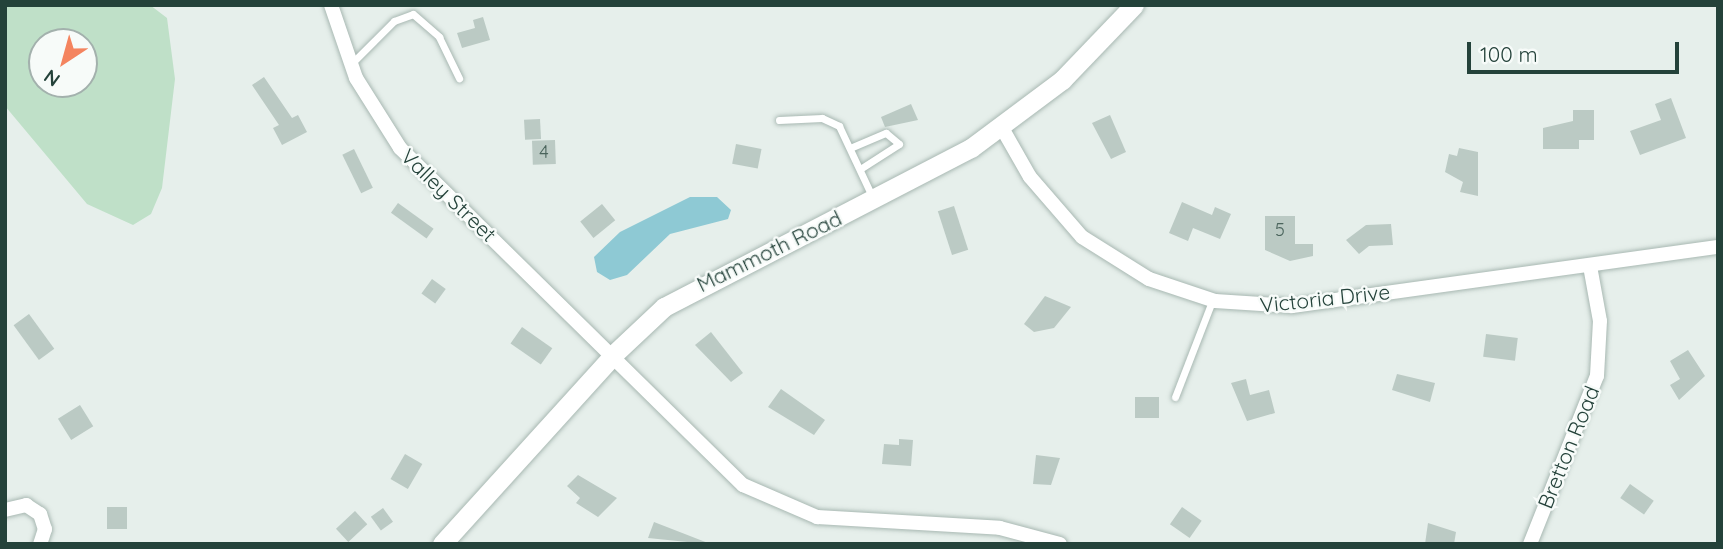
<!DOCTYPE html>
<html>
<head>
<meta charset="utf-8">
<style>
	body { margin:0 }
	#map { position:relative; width:1723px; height:549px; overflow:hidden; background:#e6efeb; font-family:Quicksand,sans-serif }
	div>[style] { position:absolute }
	.green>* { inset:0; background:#bfe0c8 }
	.water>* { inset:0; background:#8ec9d4 }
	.building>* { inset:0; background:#bbcac4; transform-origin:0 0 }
	.roads { filter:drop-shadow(0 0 2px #a8b8b2) drop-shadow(0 0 2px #a8b8b2) }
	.service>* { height:7px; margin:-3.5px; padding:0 3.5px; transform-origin:3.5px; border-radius:3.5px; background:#fff }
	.minor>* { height:14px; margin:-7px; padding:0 7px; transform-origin:7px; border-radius:7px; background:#fff }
	.secondary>* { height:19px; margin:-9.5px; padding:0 9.5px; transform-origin:9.5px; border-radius:9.5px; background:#fff }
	span { translate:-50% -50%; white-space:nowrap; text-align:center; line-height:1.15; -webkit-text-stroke:5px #f7fbf9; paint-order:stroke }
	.number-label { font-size:18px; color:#4a645c }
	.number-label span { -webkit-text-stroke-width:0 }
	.street-label { font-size:21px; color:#24423a }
	.frame { position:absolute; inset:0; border:7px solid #24423a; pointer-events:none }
	.north { position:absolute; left:28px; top:28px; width:70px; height:70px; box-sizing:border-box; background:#f7fbf9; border:2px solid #a3b1ad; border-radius:50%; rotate:216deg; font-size:19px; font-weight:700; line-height:28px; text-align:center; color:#24423a }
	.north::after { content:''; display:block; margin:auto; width:24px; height:32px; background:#f4845f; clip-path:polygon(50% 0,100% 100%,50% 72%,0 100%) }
	.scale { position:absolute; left:1467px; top:42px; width:212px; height:32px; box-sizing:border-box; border:4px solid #24423a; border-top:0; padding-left:9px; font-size:21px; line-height:24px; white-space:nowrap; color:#24423a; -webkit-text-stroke:5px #f7fbf9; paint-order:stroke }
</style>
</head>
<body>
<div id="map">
	<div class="green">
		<div style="clip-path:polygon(evenodd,5px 5px,150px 5px,167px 18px,175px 79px,162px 188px,151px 214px,133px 225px,87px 204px,5px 106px,5px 5px,42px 42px,84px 42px,84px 84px,42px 84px,42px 42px)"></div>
	</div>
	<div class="water">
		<div style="clip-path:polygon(690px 197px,717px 197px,731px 210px,728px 219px,670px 234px,627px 275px,610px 280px,597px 272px,594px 257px,620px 232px)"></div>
	</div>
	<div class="building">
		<div style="clip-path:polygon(483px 17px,490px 40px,462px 48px,457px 33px,475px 28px,473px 20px)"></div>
		<div style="clip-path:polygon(264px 77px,292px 118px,298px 115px,307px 132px,282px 145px,273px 128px,279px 125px,252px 85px)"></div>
		<div style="clip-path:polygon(1671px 98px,1686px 138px,1640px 155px,1630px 131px,1661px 120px,1655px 104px)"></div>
		<div style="clip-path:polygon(911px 104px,918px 120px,885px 127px,881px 117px)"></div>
		<div style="clip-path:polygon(1573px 110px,1594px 110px,1594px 140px,1579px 140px,1579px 149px,1543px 149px,1543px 128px,1573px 121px)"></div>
		<div style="clip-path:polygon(1110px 115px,1126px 152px,1111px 159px,1092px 123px)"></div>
		<div style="left:540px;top:119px;width:20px;height:16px;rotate:87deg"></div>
		<div style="left:555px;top:140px;width:24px;height:23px;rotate:88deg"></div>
		<div style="left:736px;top:144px;width:26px;height:20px;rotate:11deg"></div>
		<div style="clip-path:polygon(1459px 148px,1478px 152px,1478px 196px,1460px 192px,1463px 182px,1445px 172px,1449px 154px,1457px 156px)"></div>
		<div style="left:354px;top:149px;width:43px;height:13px;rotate:64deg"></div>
		<div style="clip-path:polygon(1182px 202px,1212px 215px,1215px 207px,1231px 214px,1220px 239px,1193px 228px,1188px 241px,1169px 233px)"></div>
		<div style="left:398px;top:203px;width:44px;height:12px;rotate:36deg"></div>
		<div style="left:602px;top:204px;width:21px;height:28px;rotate:51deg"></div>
		<div style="left:954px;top:206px;width:46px;height:17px;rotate:72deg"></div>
		<div style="clip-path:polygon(1265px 216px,1295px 216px,1295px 244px,1313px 244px,1313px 256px,1290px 261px,1265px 250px)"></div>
		<div style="clip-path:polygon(1391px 224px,1393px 245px,1369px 246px,1359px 254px,1346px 240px,1366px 225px)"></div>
		<div style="left:432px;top:279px;width:17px;height:18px;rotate:36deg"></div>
		<div style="clip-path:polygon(1045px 296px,1071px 307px,1054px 328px,1034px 332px,1024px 324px)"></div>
		<div style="left:29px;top:314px;width:43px;height:19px;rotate:54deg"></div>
		<div style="left:522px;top:327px;width:37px;height:20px;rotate:35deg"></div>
		<div style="clip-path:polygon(711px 332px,743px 373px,731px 382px,695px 345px)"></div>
		<div style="left:1486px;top:334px;width:32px;height:23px;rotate:7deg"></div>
		<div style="clip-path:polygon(1688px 350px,1705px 376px,1679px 400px,1670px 385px,1680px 379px,1670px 361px)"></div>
		<div style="clip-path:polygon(1397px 374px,1435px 383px,1430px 402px,1392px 390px)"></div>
		<div style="clip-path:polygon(1246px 379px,1250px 395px,1269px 390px,1275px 413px,1247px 421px,1231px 383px)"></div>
		<div style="clip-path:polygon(781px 389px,825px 420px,814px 435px,768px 407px)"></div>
		<div style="left:1135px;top:397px;width:24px;height:21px"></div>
		<div style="left:80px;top:405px;width:25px;height:26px;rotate:58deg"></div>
		<div style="clip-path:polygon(899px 439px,913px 440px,911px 466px,882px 464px,884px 444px,899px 445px)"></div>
		<div style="left:405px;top:454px;width:20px;height:29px;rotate:30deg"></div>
		<div style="clip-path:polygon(1036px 455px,1060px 458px,1051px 485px,1033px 484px)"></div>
		<div style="clip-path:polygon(578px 475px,617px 498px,598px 517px,576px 503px,580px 498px,567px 486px)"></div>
		<div style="left:1630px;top:484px;width:29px;height:17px;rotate:35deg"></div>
		<div style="left:107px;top:507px;width:20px;height:22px"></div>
		<div style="left:1182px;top:507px;width:24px;height:21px;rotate:35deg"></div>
		<div style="left:383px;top:508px;width:17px;height:15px;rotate:54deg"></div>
		<div style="left:355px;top:511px;width:18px;height:26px;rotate:47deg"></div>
		<div style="clip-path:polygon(654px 522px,708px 543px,707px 544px,648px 538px)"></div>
		<div style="clip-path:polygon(1428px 523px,1456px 532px,1454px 544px,1425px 544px)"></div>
	</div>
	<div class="roads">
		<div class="service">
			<div style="left:351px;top:64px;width:61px;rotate:-45deg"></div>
			<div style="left:394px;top:21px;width:20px;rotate:-20deg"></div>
			<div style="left:413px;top:14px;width:35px;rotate:41deg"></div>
			<div style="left:439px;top:37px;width:46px;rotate:64deg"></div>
			<div style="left:779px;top:120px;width:43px;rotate:-2.7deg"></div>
			<div style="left:822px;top:118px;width:19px;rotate:25deg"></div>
			<div style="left:839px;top:126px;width:77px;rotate:64.8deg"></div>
			<div style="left:850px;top:148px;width:39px;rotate:-23deg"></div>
			<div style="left:886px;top:133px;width:17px;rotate:40deg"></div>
			<div style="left:899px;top:144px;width:46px;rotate:147.3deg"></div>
			<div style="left:1175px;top:397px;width:103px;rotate:-68.9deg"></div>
		</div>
		<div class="minor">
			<div style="left:331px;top:5px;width:77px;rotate:71.1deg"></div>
			<div style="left:356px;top:78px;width:83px;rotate:57.8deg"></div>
			<div style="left:400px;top:148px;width:481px;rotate:44.5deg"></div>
			<div style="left:743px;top:485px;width:81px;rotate:23.4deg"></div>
			<div style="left:817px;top:517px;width:183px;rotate:3.4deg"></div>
			<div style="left:1000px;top:528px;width:62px;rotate:14.9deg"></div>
			<div style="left:1002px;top:128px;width:56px;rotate:60.3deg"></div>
			<div style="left:1030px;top:177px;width:79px;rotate:49.1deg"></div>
			<div style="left:1082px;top:237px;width:79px;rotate:32.1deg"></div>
			<div style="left:1149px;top:279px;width:70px;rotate:18.4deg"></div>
			<div style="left:1215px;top:301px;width:77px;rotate:3.7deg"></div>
			<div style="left:1292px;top:306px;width:430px;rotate:-7.9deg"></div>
			<div style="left:5px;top:510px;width:22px;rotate:-13deg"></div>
			<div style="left:26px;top:505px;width:17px;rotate:33deg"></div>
			<div style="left:40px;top:514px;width:16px;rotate:72deg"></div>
			<div style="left:45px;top:529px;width:16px;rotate:108deg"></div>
			<div style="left:1530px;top:544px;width:181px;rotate:-68.3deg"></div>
			<div style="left:1597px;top:376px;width:55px;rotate:-86.9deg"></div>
			<div style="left:1600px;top:321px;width:56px;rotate:-100.3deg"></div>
		</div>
		<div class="secondary">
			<div style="left:442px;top:544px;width:256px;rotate:-47.8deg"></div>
			<div style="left:614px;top:354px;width:69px;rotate:-43.2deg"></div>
			<div style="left:664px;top:307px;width:346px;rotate:-27.4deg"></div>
			<div style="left:971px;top:148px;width:114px;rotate:-36.8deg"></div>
			<div style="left:1062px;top:80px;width:104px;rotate:-46.2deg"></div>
		</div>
	</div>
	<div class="number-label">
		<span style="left:544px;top:152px">4</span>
		<span style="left:1280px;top:230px">5</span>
	</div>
	<div class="street-label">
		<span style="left:449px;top:195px;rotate:44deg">Valley Street</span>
		<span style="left:769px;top:251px;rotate:-26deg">Mammoth Road</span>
		<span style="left:1325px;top:298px;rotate:-6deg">Victoria Drive</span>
		<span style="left:1568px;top:447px;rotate:-68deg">Bretton Road</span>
	</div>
	<div class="frame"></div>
	<div class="north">N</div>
	<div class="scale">100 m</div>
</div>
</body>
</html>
